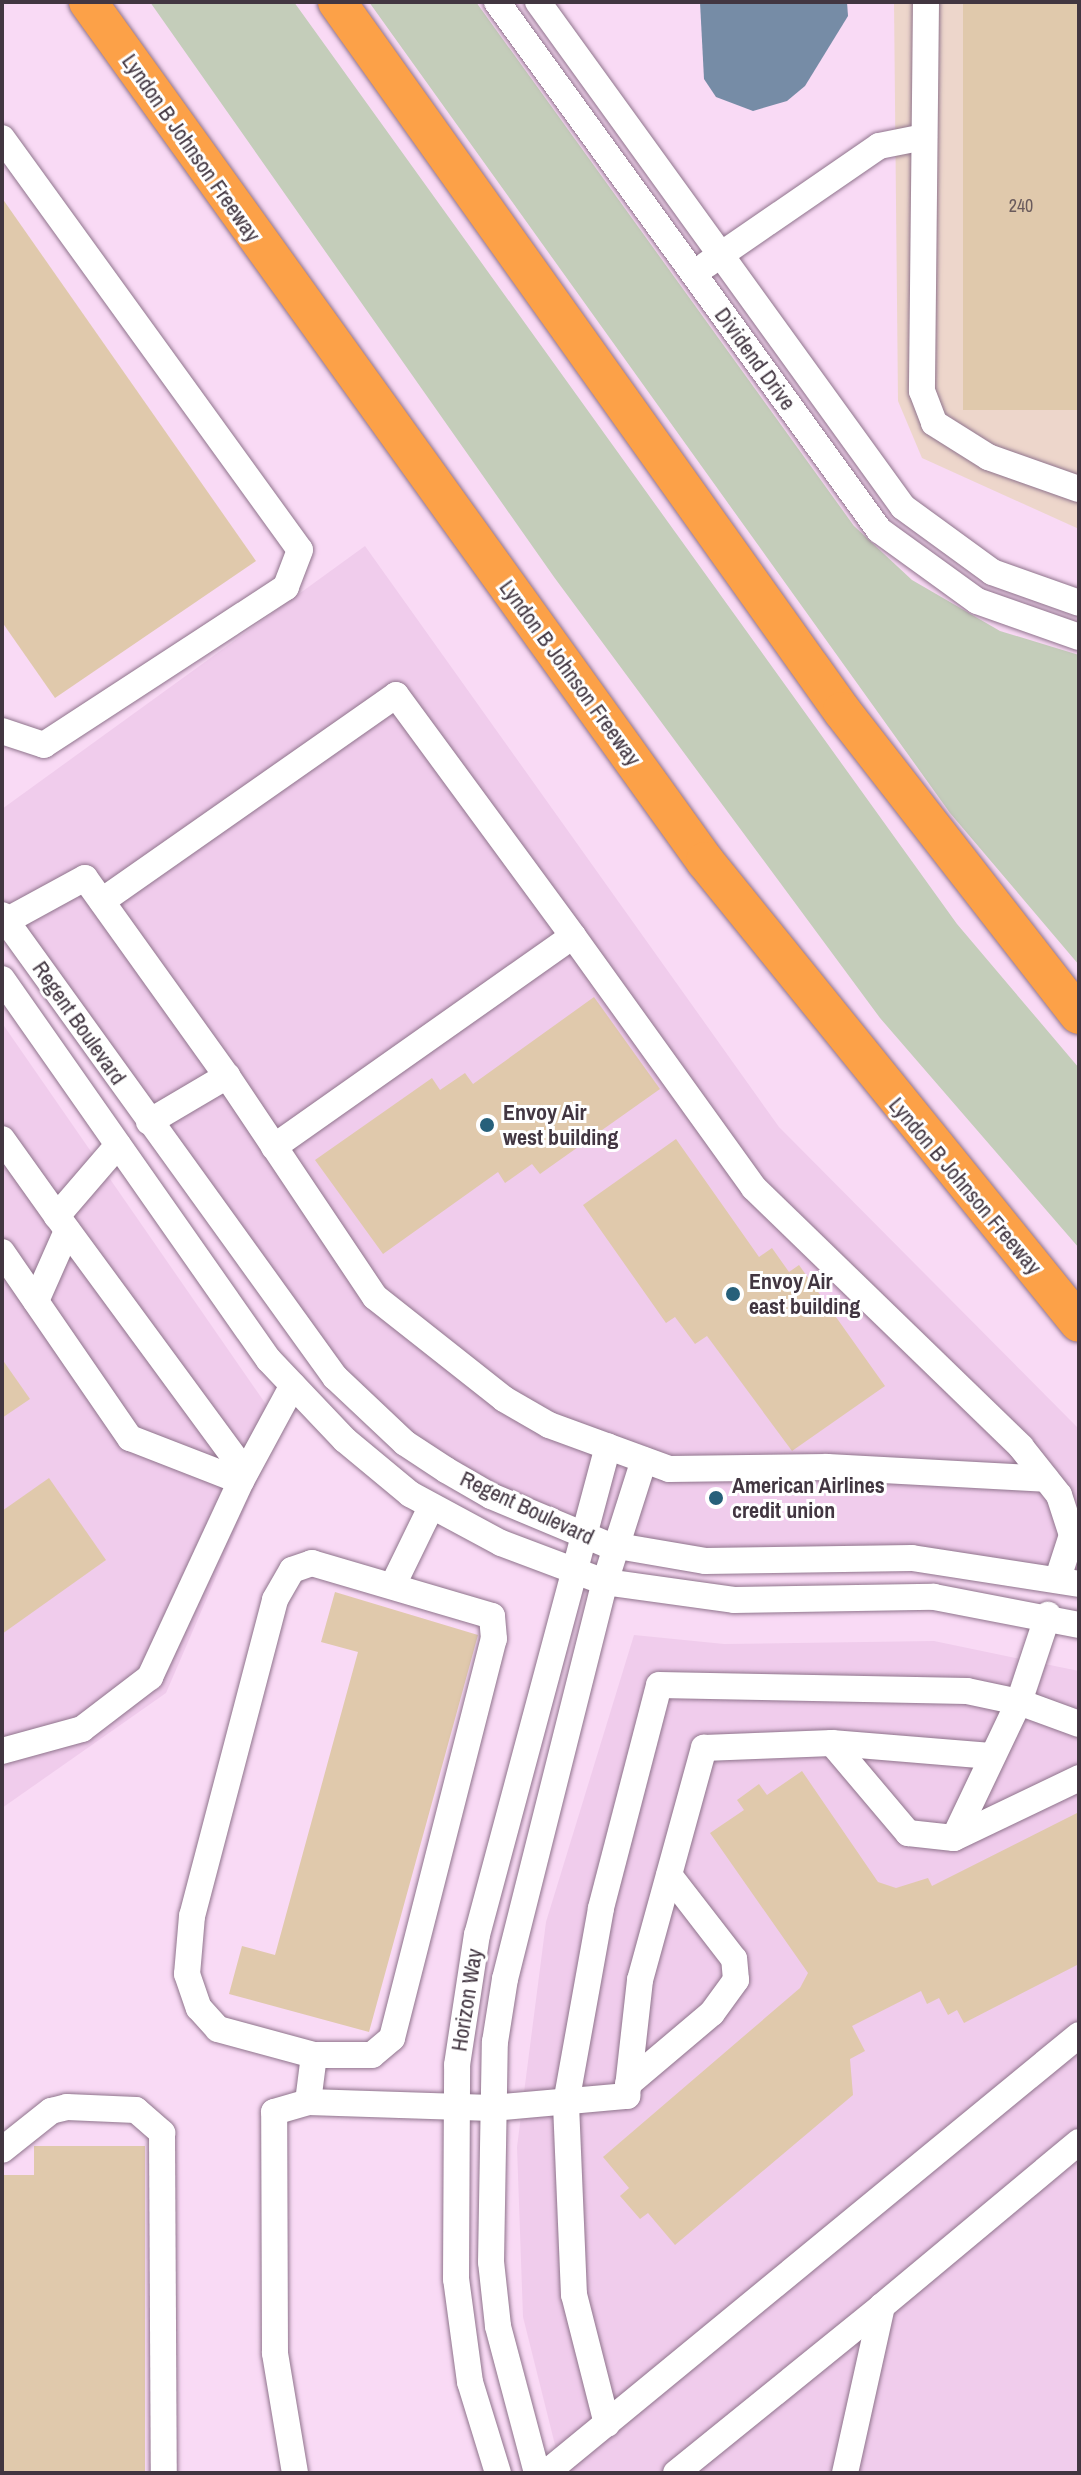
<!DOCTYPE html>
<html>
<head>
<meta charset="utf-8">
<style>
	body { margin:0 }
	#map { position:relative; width:1081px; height:2475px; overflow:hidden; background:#f9daf5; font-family:"Archivo Narrow",sans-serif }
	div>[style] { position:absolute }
	.built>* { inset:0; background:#f0ccec }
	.industrial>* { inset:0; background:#edd6cb }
	.green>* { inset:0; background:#c4cdba }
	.water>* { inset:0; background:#768ca6 }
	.building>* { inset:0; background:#e0c9ac; transform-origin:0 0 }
	.roads { filter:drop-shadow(0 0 2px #8f748c) drop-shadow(0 0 2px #8f748c) }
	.minor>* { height:26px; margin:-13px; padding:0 13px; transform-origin:13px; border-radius:13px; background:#fff }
	.highway>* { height:38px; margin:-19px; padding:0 19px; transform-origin:19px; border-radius:19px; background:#fca148 }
	.dots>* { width:22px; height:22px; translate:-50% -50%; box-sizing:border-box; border:4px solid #fff; border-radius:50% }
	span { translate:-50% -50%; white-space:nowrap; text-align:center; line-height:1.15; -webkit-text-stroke:6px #fff; paint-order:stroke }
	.number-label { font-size:18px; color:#6a5b5c }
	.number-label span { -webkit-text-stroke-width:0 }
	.street-label { font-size:22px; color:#423641 }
	.poi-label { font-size:22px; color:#423641; font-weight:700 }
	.left { translate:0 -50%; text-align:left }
	.frame { position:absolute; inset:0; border:4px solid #423641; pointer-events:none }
</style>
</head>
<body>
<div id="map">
	<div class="built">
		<div style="clip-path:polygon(365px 546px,779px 1127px,1079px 1429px,1079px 1584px,606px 1544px,380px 1421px,2px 915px,2px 809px)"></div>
		<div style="clip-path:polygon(2px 1023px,281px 1426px,166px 1693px,2px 1808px)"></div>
		<div style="clip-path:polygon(634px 1635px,724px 1644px,934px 1641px,1079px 1671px,1079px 2473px,562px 2473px,523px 2317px,517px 2147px,546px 1922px)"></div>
	</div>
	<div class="industrial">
		<div style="clip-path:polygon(894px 2px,1079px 2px,1079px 529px,922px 458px,898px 401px)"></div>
	</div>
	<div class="green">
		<div style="clip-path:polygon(150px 2px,294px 2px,957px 924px,1079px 1068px,1079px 1248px,880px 1018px,554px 577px)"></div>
		<div style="clip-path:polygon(369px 2px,476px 2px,854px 526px,912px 580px,1000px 631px,1079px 655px,1079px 965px,950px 813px)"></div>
	</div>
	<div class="water">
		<div style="clip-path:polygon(700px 2px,847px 2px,848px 16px,805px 86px,787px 101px,753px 111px,716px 97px,704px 79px)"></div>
	</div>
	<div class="building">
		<div style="left:963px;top:2px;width:116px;height:408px"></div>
		<div style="clip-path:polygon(2px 198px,256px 561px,55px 698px,2px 622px)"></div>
		<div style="clip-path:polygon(594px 997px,660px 1089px,540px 1174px,532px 1164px,505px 1183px,498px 1172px,383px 1254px,315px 1160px,432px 1078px,440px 1090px,465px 1073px,473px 1084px)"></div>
		<div style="clip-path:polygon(676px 1139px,759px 1257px,772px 1248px,789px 1272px,799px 1265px,885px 1386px,792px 1451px,707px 1336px,695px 1344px,675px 1317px,666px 1323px,583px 1205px)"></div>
		<div style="clip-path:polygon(2px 1359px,30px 1399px,2px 1418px)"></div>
		<div style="clip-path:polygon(49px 1478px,106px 1560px,2px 1634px,2px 1511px)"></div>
		<div style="clip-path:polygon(335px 1592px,478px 1635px,369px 2032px,229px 1994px,242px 1946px,275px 1955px,358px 1652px,321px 1642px)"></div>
		<div style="clip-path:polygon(802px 1771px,878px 1882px,896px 1888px,928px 1878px,932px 1886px,1079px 1812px,1079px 1964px,964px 2023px,957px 2010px,948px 2015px,939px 1998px,927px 2004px,921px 1991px,852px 2026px,865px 2051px,850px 2059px,853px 2095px,675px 2245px,648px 2213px,640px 2219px,620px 2196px,629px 2188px,603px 2157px,800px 1988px,808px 1973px,710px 1833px,744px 1810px,737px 1800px,759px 1784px,767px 1795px)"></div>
		<div style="clip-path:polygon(34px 2146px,145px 2146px,145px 2473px,2px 2473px,2px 2175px,34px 2175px)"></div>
	</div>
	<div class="roads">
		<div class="minor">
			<div style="left:497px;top:2px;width:652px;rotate:54.11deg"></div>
			<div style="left:879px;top:530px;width:121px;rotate:35.9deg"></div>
			<div style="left:977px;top:601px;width:108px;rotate:19.4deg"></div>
			<div style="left:538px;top:2px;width:623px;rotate:54.14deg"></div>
			<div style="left:903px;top:507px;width:110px;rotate:36.1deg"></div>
			<div style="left:992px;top:572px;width:92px;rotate:19.6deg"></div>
			<div style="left:926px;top:2px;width:389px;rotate:90.6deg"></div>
			<div style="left:922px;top:391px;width:34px;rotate:69deg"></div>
			<div style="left:934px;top:423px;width:64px;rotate:32.2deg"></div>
			<div style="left:988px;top:457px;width:96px;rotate:19.4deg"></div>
			<div style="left:2px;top:138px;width:508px;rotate:54.12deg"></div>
			<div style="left:300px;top:550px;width:40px;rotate:111deg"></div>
			<div style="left:286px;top:587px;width:289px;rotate:146.9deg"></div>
			<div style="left:44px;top:745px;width:44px;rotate:-161.6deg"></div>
			<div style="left:706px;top:265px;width:210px;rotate:-34.5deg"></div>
			<div style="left:879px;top:146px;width:46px;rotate:-11.3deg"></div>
			<div style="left:102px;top:901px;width:359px;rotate:-35deg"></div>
			<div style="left:396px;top:695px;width:299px;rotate:53.7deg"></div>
			<div style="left:573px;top:936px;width:366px;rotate:144.8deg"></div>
			<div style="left:2px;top:915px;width:570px;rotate:54.22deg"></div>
			<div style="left:335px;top:1377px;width:96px;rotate:43.3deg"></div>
			<div style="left:405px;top:1443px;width:49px;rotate:33.4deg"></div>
			<div style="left:446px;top:1470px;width:52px;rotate:30deg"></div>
			<div style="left:491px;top:1496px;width:125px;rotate:22.7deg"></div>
			<div style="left:606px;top:1544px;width:100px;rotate:9.7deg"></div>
			<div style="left:705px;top:1561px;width:207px;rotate:-0.8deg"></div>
			<div style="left:912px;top:1558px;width:169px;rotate:8.8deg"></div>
			<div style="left:6px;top:921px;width:90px;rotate:-28.6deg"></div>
			<div style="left:85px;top:878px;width:244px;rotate:54.4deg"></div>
			<div style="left:573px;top:936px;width:310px;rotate:54.3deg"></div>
			<div style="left:754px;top:1188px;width:372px;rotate:44.1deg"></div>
			<div style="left:1021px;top:1447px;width:61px;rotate:51.6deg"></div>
			<div style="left:1059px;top:1495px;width:42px;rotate:72deg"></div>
			<div style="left:1072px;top:1535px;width:45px;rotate:108deg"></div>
			<div style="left:2px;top:979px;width:465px;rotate:55deg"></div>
			<div style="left:269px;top:1360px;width:110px;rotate:46.5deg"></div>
			<div style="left:345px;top:1440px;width:85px;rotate:39.7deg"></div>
			<div style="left:410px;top:1494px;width:103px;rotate:28.3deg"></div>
			<div style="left:501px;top:1543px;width:111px;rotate:20.6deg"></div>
			<div style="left:605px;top:1582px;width:130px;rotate:7.9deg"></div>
			<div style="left:734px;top:1600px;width:200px;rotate:-0.9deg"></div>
			<div style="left:934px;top:1597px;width:148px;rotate:10.9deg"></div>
			<div style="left:149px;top:1122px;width:91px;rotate:-30.5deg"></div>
			<div style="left:227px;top:1076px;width:266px;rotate:56.2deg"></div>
			<div style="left:375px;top:1297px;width:164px;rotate:38.3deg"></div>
			<div style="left:504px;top:1399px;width:52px;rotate:30deg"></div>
			<div style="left:549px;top:1425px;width:128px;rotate:20.1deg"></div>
			<div style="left:669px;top:1469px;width:158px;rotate:-0.7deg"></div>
			<div style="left:827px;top:1467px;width:219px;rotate:3.1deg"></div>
			<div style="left:2px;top:1139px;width:95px;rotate:54.5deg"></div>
			<div style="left:118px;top:1145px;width:94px;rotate:130.7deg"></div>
			<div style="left:57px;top:1216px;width:318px;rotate:53.7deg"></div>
			<div style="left:2px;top:1252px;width:226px;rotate:55.5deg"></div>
			<div style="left:130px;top:1438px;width:119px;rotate:21.2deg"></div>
			<div style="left:241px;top:1481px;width:109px;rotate:-61.6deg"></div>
			<div style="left:36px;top:1301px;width:77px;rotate:-66.1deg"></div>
			<div style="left:394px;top:1583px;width:85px;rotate:-64deg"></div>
			<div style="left:2px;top:1751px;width:83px;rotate:-15.4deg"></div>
			<div style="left:82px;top:1729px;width:86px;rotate:-37.4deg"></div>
			<div style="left:150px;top:1677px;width:216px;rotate:-65.1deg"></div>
			<div style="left:991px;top:1756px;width:160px;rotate:-175.3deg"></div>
			<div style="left:832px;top:1743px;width:118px;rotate:49.8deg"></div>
			<div style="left:908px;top:1833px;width:46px;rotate:6.2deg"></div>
			<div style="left:954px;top:1838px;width:151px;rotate:-64.5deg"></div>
			<div style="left:1019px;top:1702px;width:64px;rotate:20.1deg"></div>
			<div style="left:954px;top:1838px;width:139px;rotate:-25.6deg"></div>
			<div style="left:628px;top:2084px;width:110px;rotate:-40.2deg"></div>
			<div style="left:712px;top:2013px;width:41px;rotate:-54deg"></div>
			<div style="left:736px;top:1980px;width:21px;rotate:-95deg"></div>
			<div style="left:734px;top:1959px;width:106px;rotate:-127.7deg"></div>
			<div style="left:308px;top:2102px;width:47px;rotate:-82.7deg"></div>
			<div style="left:314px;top:2055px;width:58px"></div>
			<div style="left:372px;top:2055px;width:26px;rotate:-40deg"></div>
			<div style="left:392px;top:2038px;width:412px;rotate:-75.7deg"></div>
			<div style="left:494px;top:1639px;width:23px;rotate:-95deg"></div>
			<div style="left:492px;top:1616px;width:188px;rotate:-163.6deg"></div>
			<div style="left:312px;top:1563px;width:21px;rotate:161deg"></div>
			<div style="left:292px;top:1570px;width:34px;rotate:120deg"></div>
			<div style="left:275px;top:1600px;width:327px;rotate:104.7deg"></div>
			<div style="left:192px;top:1916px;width:58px;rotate:94.9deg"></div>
			<div style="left:187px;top:1974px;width:36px;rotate:71deg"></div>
			<div style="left:199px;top:2008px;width:28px;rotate:48deg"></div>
			<div style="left:218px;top:2029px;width:99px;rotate:15.2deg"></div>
			<div style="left:2px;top:2150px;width:63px;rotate:-38.5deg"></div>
			<div style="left:51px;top:2111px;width:16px;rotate:-14deg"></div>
			<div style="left:67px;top:2107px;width:69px;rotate:2.5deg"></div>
			<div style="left:136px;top:2110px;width:35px;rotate:41deg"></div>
			<div style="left:162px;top:2133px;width:340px;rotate:89.7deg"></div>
			<div style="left:607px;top:2424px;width:133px;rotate:-104.3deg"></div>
			<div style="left:574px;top:2295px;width:192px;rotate:-92.4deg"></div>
			<div style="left:566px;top:2103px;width:198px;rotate:-79.8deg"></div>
			<div style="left:601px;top:1908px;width:230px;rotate:-75.4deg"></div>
			<div style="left:659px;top:1685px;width:308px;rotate:1.1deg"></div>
			<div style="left:967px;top:1691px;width:53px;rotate:11.9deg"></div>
			<div style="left:1019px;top:1702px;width:92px;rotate:-71.6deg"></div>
			<div style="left:295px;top:2473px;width:122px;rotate:-99.5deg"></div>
			<div style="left:275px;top:2353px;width:241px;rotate:-90.2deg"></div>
			<div style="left:274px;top:2112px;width:35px;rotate:-16deg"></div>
			<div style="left:308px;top:2102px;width:184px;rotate:1.9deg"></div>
			<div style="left:492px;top:2108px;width:136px;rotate:-5.1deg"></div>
			<div style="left:627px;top:2096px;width:117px;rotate:-83.6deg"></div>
			<div style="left:640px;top:1980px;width:241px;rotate:-74.6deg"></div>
			<div style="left:704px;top:1748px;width:128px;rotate:-2.2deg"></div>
			<div style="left:498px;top:2473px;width:95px;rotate:-107.1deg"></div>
			<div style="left:470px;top:2382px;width:104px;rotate:-97.7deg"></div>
			<div style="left:456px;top:2279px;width:214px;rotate:-89.7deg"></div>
			<div style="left:457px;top:2065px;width:132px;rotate:-81.3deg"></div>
			<div style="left:477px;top:1935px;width:506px;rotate:-75deg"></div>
			<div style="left:537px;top:2473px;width:152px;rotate:-104.9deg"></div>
			<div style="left:498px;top:2326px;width:64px;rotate:-96.2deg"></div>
			<div style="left:491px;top:2262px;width:220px;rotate:-89deg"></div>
			<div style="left:495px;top:2042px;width:64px;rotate:-81deg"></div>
			<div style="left:505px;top:1979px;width:409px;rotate:-75.9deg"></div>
			<div style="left:605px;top:1582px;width:128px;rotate:-72.3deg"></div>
			<div style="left:546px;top:2473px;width:690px;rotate:-39.41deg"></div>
			<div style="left:676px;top:2473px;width:265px;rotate:-39deg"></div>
			<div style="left:845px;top:2473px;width:171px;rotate:-77.5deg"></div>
			<div style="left:882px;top:2306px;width:256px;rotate:-39.8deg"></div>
		</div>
		<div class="highway">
			<div style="left:88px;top:2px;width:1058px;rotate:54.31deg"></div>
			<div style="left:705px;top:861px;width:594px;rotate:51.01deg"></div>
			<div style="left:337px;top:2px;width:870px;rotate:54.54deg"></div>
			<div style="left:842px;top:711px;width:385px;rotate:52.1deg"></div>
		</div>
	</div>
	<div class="dots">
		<div style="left:487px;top:1125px;background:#27607a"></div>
		<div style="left:733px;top:1294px;background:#27607a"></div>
		<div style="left:716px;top:1498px;background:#27607a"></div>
	</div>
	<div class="number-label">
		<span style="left:1021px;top:206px">240</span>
	</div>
	<div class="street-label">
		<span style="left:191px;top:148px;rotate:55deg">Lyndon B Johnson Freeway</span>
		<span style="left:755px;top:359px;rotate:54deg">Dividend Drive</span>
		<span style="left:570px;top:673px;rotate:54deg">Lyndon B Johnson Freeway</span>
		<span style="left:79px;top:1023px;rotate:55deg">Regent Boulevard</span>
		<span style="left:965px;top:1186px;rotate:50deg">Lyndon B Johnson Freeway</span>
		<span style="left:527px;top:1508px;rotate:25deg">Regent Boulevard</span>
		<span style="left:467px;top:2000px;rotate:-81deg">Horizon Way</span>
	</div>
	<div class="poi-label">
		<span class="left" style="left:503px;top:1125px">Envoy Air<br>west building</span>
		<span class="left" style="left:749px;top:1294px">Envoy Air<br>east building</span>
		<span class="left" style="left:732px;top:1498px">American Airlines<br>credit union</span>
	</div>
	<div class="frame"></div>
</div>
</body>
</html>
